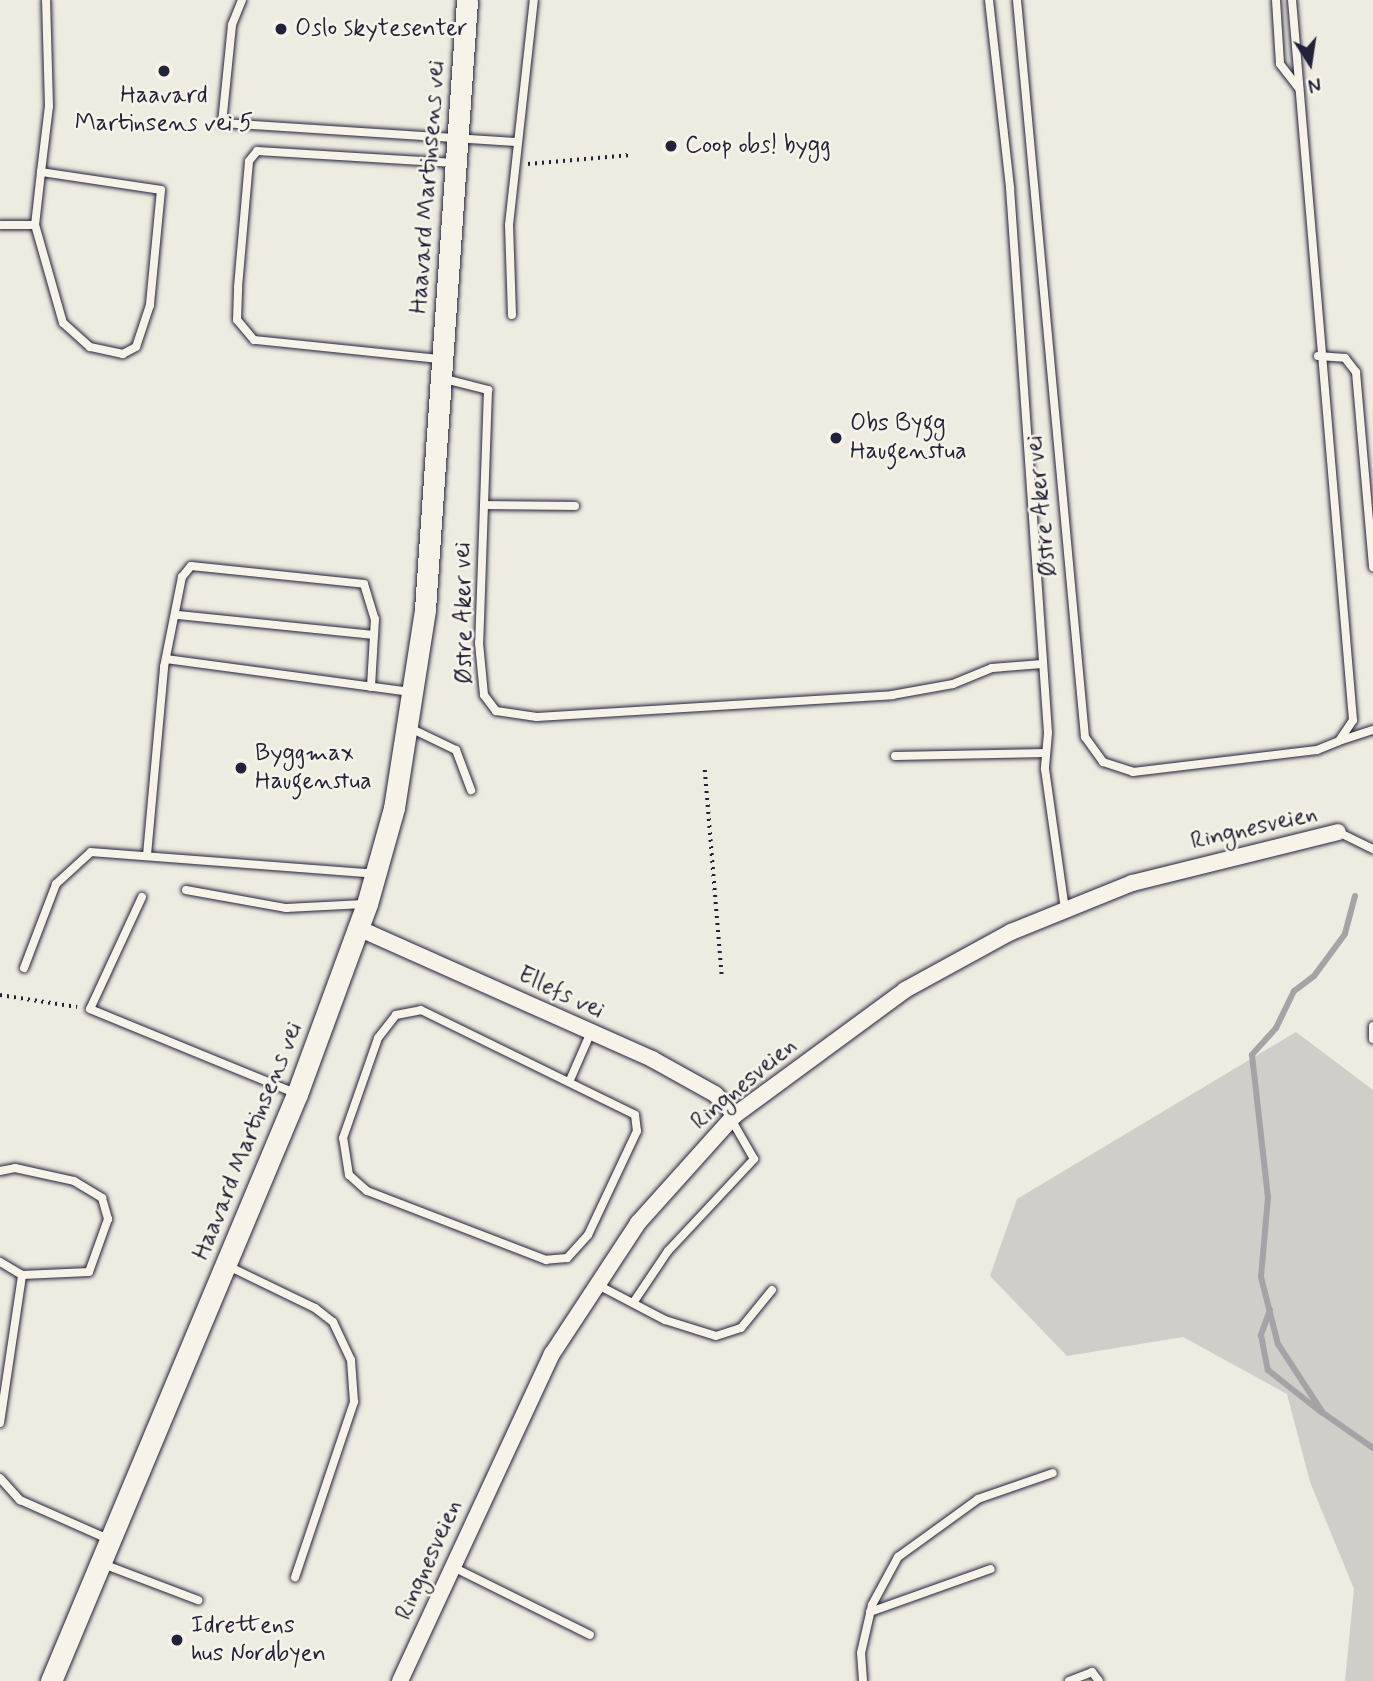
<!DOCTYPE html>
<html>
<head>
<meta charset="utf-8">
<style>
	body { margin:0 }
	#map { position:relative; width:1373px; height:1681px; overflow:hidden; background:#eeebe1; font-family:Mynerve,sans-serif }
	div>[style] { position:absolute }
	.green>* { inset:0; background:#d1cdc9 }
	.stream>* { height:6px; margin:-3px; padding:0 3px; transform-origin:3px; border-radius:3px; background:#a6a3a6 }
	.path>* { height:3.5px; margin-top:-1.75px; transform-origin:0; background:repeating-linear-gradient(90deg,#22223b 0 2px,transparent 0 7px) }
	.roads { filter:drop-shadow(0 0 2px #22223b) drop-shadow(0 0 2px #22223b) }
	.service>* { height:8px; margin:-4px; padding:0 4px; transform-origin:4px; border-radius:4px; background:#f7f3e8 }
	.minor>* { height:16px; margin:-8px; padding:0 8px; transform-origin:8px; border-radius:8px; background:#f7f3e8 }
	.tertiary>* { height:21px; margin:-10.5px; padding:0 10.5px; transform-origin:10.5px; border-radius:10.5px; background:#f7f3e8 }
	.dots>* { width:19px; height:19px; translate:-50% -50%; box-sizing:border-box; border:4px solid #f7f3e8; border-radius:50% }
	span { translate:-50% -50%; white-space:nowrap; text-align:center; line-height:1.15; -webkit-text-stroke:5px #f7f3e8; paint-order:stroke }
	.poi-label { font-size:24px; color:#22223b }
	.left { translate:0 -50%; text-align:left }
	.street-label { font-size:24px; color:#22223b }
	.north { position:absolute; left:1275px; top:28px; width:70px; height:70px; -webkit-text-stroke:5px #f7f3e8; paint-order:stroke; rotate:168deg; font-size:19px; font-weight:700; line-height:28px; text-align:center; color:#22223b }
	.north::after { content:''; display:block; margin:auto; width:24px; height:32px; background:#22223b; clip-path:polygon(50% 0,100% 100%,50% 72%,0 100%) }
</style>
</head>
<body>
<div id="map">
	<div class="green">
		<div style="clip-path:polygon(1296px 1032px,1373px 1090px,1373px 1681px,1345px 1681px,1354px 1589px,1310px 1482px,1287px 1394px,1183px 1337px,1067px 1356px,990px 1276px,1017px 1199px)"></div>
	</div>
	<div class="stream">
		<div style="left:1355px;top:896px;width:39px;rotate:105deg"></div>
		<div style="left:1345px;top:934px;width:52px;rotate:126.4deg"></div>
		<div style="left:1314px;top:976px;width:25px;rotate:143deg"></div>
		<div style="left:1294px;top:991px;width:41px;rotate:115.9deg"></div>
		<div style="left:1276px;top:1028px;width:36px;rotate:132deg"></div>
		<div style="left:1252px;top:1055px;width:143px;rotate:83.6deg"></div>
		<div style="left:1268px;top:1197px;width:80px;rotate:95deg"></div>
		<div style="left:1261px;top:1277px;width:69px;rotate:75.8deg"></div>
		<div style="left:1278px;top:1344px;width:82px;rotate:56.9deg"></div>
		<div style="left:1323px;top:1413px;width:61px;rotate:35deg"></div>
		<div style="left:1270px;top:1310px;width:27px;rotate:110deg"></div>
		<div style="left:1261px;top:1335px;width:36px;rotate:79deg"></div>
		<div style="left:1268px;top:1370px;width:68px;rotate:38.4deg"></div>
	</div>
	<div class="path">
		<div style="left:528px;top:164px;width:103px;rotate:-5deg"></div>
		<div style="left:705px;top:770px;width:209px;rotate:85.3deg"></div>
		<div style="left:0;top:995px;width:78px;rotate:8.9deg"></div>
	</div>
	<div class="roads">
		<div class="service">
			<div style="left:242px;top:0;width:27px;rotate:112deg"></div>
			<div style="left:232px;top:25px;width:99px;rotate:95.8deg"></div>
			<div style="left:222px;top:123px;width:294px;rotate:3.7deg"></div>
			<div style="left:989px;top:0;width:189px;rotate:83.6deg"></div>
			<div style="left:1010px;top:188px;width:546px;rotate:86.01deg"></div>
			<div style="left:1048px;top:733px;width:36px;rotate:95deg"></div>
			<div style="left:1045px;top:769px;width:141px;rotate:81.9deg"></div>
			<div style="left:1017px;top:0;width:740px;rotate:84.73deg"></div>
			<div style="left:1085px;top:737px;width:31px;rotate:54deg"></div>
			<div style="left:1103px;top:762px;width:32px;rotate:18deg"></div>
			<div style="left:1133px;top:772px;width:185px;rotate:-6.8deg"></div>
			<div style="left:1317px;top:750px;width:24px;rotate:-22deg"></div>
			<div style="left:1339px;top:741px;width:25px;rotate:-56deg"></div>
			<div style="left:1353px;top:720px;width:723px;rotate:-94.84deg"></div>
			<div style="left:1276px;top:0;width:64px;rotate:86.4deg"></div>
			<div style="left:1280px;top:64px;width:31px;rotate:52deg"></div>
			<div style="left:41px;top:172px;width:121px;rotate:8.5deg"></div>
			<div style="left:161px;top:190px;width:116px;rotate:95.5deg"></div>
			<div style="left:150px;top:305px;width:44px;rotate:108.4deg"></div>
			<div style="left:136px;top:347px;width:15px;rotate:152deg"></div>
			<div style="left:123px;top:354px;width:34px;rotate:-168deg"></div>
			<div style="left:90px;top:347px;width:36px;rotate:-138deg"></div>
			<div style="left:63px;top:323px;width:102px;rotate:-105.9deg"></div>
			<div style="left:35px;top:225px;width:53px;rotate:-83.5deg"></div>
			<div style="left:41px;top:172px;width:66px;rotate:-83.1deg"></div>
			<div style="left:49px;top:106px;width:106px;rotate:-91.6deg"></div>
			<div style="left:0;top:225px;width:35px"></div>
			<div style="left:512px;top:315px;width:90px;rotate:-91.9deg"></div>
			<div style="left:509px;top:225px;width:226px;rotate:-83.7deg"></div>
			<div style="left:1318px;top:356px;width:27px;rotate:4deg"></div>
			<div style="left:1345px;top:358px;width:18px;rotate:52deg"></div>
			<div style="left:1356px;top:372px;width:196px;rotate:85deg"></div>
			<div style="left:439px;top:359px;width:186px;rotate:-174.1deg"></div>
			<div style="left:254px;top:340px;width:26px;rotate:-130deg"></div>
			<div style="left:237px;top:320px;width:33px;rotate:-88deg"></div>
			<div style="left:238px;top:287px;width:126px;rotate:-85deg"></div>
			<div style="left:249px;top:161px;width:13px;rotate:-51deg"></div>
			<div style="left:257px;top:151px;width:198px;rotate:3.5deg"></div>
			<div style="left:441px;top:378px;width:49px;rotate:14.3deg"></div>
			<div style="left:488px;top:390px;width:253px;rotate:92deg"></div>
			<div style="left:479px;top:643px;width:52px;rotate:84.5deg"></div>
			<div style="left:484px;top:695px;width:20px;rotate:53deg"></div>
			<div style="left:496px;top:711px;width:41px;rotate:8.3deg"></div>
			<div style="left:537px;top:717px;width:356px;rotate:-3.5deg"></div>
			<div style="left:892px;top:695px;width:62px;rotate:-10.2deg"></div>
			<div style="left:953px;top:684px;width:42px;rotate:-22.3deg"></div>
			<div style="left:992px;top:668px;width:50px;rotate:-4.6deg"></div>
			<div style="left:484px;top:505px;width:91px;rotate:0.6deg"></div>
			<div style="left:178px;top:615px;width:197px;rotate:5.8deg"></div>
			<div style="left:166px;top:659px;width:245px;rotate:7.7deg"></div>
			<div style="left:410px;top:728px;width:51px;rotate:25.6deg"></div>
			<div style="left:456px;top:750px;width:43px;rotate:69.4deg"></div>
			<div style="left:1342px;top:740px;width:33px;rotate:-18deg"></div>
			<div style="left:895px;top:756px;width:151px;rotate:-1.1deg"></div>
			<div style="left:1338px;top:832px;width:39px;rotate:26deg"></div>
			<div style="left:147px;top:855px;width:189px;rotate:-84.8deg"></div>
			<div style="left:164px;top:667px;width:92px;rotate:-78.7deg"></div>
			<div style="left:182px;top:577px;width:14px;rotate:-51deg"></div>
			<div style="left:191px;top:566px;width:174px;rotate:5.9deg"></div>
			<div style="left:364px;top:584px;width:37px;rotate:73deg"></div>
			<div style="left:375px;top:619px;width:68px;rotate:93.4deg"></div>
			<div style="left:186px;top:890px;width:102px;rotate:10.2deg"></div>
			<div style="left:286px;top:908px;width:78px;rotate:-2.9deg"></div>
			<div style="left:142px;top:897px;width:123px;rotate:114.9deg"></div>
			<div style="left:90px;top:1009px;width:224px;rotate:22.3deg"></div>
			<div style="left:24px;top:968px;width:90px;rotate:-69.1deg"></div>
			<div style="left:56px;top:884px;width:47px;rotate:-42.4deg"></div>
			<div style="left:91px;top:852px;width:284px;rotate:4.4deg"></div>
			<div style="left:421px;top:1010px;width:238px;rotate:26.1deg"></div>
			<div style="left:635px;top:1115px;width:16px;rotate:83deg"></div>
			<div style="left:637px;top:1131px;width:115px;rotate:115.2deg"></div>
			<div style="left:588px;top:1235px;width:31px;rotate:132deg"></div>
			<div style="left:567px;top:1258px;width:21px;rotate:175deg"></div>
			<div style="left:546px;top:1260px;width:192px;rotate:-158.9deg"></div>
			<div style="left:367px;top:1191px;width:24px;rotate:-138deg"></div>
			<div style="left:349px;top:1175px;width:37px;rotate:-99deg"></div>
			<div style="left:343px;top:1138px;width:106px;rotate:-70.7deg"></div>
			<div style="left:378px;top:1038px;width:29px;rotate:-52deg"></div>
			<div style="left:396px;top:1015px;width:25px;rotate:-11deg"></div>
			<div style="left:1373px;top:1026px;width:13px;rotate:90deg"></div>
			<div style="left:570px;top:1080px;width:52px;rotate:-66.4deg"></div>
			<div style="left:0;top:1171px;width:15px;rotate:-11deg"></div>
			<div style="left:15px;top:1168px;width:60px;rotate:12.4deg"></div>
			<div style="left:74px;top:1181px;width:33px;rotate:31deg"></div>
			<div style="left:102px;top:1198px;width:22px;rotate:74deg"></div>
			<div style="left:108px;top:1219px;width:56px;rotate:109.7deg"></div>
			<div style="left:89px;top:1272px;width:67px;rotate:177.4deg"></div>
			<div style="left:22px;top:1275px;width:26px;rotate:-149deg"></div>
			<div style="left:226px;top:1265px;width:99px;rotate:25.8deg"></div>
			<div style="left:315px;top:1308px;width:23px;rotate:38deg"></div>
			<div style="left:333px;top:1322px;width:42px;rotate:64.7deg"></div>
			<div style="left:351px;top:1360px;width:42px;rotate:85.9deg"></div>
			<div style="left:354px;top:1402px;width:185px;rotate:108.6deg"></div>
			<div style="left:596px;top:1284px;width:78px;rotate:27.6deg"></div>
			<div style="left:665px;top:1320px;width:53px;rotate:17.4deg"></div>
			<div style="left:716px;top:1336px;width:26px;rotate:-18deg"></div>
			<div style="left:741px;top:1328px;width:49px;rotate:-50.8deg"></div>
			<div style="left:633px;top:1303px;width:63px;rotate:-56.1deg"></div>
			<div style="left:668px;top:1251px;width:126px;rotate:-46.9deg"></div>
			<div style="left:754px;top:1159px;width:46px;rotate:-119.9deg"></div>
			<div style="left:0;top:1423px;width:150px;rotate:-81.5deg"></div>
			<div style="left:0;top:1478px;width:30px;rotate:48deg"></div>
			<div style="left:20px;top:1500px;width:96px;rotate:23.9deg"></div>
			<div style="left:103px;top:1564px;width:102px;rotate:20.8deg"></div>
			<div style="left:451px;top:1566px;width:155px;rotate:26.4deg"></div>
			<div style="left:870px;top:1612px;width:128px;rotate:-19.6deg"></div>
			<div style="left:863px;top:1681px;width:28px;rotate:-94deg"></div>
			<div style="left:861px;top:1653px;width:49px;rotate:-77.1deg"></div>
			<div style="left:872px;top:1605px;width:55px;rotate:-61.6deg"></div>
			<div style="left:898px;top:1557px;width:99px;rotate:-35.9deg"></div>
			<div style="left:978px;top:1499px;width:79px;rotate:-19.1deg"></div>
			<div style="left:1069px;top:1681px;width:25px;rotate:-21deg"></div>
			<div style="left:1092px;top:1672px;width:11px;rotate:52deg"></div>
		</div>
		<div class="minor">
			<div style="left:358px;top:928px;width:322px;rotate:24deg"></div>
			<div style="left:652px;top:1059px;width:72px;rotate:29.1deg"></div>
			<div style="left:715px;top:1094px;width:29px;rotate:46deg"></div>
			<div style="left:400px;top:1681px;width:361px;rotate:-65.1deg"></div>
			<div style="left:552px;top:1354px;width:157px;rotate:-56.7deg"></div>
			<div style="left:638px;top:1223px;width:145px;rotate:-48.1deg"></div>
			<div style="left:735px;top:1115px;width:211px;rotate:-36.3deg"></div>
			<div style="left:905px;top:990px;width:121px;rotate:-28.7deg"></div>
			<div style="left:1011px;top:932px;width:131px;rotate:-22deg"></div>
			<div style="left:1132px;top:883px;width:212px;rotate:-13.9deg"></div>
		</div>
		<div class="tertiary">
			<div style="left:51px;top:1681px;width:636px;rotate:-67.26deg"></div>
			<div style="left:297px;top:1094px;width:202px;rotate:-69.8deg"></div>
			<div style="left:367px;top:904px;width:100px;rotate:-74.3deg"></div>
			<div style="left:394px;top:808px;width:201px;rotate:-81.1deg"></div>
			<div style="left:425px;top:609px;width:610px;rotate:-86.05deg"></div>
		</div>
	</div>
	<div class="dots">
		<div style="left:281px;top:29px;background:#22223b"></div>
		<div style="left:164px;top:71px;background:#22223b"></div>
		<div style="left:671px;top:146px;background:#22223b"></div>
		<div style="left:836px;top:438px;background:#22223b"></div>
		<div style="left:241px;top:768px;background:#22223b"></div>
		<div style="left:177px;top:1640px;background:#22223b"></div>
	</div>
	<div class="poi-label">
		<span class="left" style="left:295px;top:29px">Oslo skytesenter</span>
		<span style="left:164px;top:110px">Haavard<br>Martinsens vei 5</span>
		<span class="left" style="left:685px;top:146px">Coop obs! bygg</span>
		<span class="left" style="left:850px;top:438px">Obs Bygg<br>Haugenstua</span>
		<span class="left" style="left:255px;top:768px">Byggmax<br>Haugenstua</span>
		<span class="left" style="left:191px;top:1640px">Idrettens<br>hus Nordbyen</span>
	</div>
	<div class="street-label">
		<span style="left:428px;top:187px;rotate:-86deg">Haavard Martinsens vei</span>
		<span style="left:1042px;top:506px;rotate:-96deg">Østre Aker vei</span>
		<span style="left:464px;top:613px;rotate:-91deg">Østre Aker vei</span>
		<span style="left:1254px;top:828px;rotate:-13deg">Ringnesveien</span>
		<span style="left:561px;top:993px;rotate:25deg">Ellefs vei</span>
		<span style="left:744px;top:1084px;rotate:-40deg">Ringnesveien</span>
		<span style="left:248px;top:1141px;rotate:-68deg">Haavard Martinsens vei</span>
		<span style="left:429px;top:1560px;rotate:-66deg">Ringnesveien</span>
	</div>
	<div class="north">N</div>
</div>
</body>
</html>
